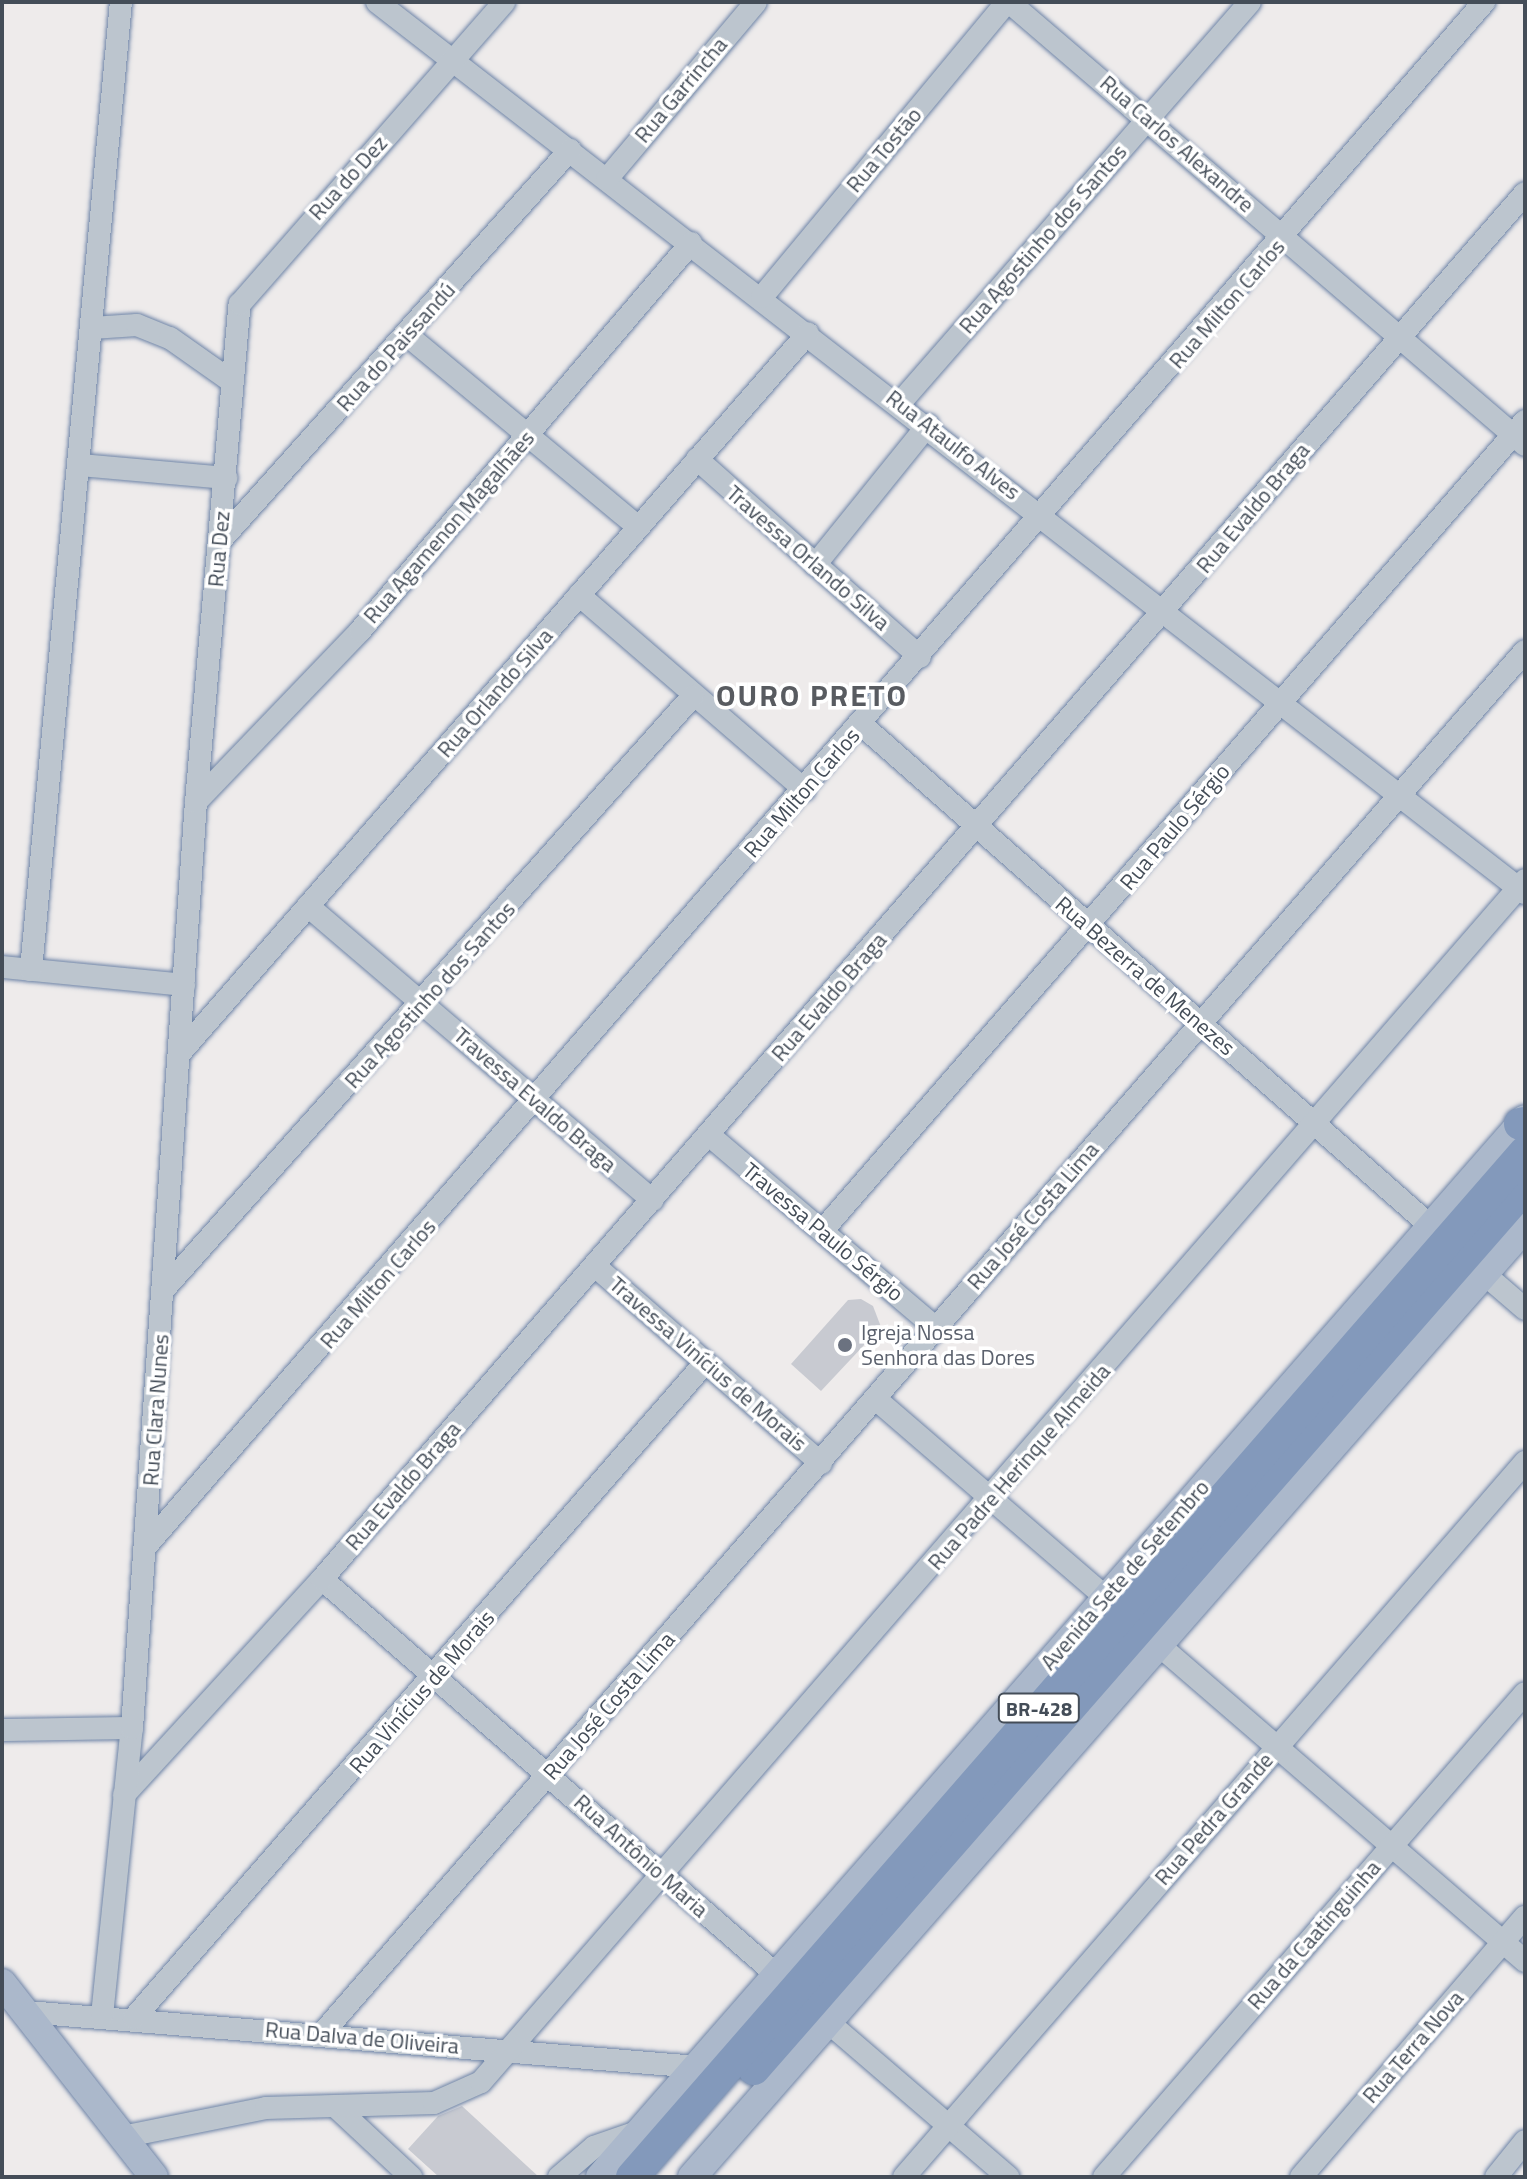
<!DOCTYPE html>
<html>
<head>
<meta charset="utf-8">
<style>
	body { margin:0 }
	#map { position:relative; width:1527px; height:2179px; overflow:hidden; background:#eeebeb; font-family:"Titillium Web",sans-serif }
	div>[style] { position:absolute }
	.building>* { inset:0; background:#c8cad1 }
	.roads { filter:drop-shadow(0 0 2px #6e84a7) drop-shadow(0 0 2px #6e84a7) }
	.minor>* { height:22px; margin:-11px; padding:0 11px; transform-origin:11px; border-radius:11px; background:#bcc5ce }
	.major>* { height:28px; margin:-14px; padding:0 14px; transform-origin:14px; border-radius:14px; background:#abb8cb }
	.highway>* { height:32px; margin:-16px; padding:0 16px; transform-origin:16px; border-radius:16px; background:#8399bb }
	.dots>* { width:22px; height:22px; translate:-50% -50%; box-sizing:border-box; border:4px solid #fff; border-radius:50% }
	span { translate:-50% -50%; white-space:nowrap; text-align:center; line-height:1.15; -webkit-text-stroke:7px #fff; paint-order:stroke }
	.shield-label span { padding:2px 6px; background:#fff; border:2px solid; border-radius:6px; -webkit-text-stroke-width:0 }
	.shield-label { font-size:20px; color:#444d58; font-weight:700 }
	.street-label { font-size:22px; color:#444d58 }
	.worship-label { font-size:22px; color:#5b616d }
	.left { translate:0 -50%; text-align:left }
	.district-label { font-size:30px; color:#585b60; font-weight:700; letter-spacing:2px }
	.frame { position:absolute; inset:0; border:4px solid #444d58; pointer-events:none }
</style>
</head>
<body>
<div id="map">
	<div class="building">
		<div style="clip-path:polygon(861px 1299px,873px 1306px,881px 1327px,821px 1391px,791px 1364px,848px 1300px)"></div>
		<div style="clip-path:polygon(462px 2106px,539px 2177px,439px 2177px,408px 2149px,438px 2116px)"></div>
	</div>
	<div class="roads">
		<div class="minor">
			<div style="left:377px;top:2px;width:1453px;rotate:37.82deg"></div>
			<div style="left:1009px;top:2px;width:680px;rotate:40.65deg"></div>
			<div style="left:607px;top:179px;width:231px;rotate:-49.9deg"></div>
			<div style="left:762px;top:297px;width:383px;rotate:-50.3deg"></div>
			<div style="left:92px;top:328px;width:45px;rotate:-3.8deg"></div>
			<div style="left:137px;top:325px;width:35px;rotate:22deg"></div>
			<div style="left:170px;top:338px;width:75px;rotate:35.2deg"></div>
			<div style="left:407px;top:335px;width:300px;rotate:39.7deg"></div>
			<div style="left:900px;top:403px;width:532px;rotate:-48.88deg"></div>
			<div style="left:697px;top:459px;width:298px;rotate:41.6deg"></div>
			<div style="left:80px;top:465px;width:147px;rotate:5.1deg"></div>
			<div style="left:220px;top:541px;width:525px;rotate:-48.17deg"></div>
			<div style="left:815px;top:565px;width:180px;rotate:-51.1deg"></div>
			<div style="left:579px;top:595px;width:298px;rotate:40.8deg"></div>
			<div style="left:862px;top:725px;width:774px;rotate:41.39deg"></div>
			<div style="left:196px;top:802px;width:237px;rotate:-46.2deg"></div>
			<div style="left:360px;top:631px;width:510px;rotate:-49.53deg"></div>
			<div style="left:308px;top:906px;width:453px;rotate:40.5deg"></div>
			<div style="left:2px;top:967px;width:183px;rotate:5.6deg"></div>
			<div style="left:31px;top:970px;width:972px;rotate:-84.69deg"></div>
			<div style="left:180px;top:1053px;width:955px;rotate:-48.9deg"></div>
			<div style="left:709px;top:1135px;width:299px;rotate:40.4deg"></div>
			<div style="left:823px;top:1230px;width:1071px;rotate:-49.05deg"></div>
			<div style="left:1474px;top:1265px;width:67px;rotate:40.8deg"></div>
			<div style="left:595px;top:1266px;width:300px;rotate:41.1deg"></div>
			<div style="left:165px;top:1288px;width:792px;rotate:-48.28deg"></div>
			<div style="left:877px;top:1400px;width:303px;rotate:40.8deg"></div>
			<div style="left:147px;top:1545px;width:2042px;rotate:-49.09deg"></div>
			<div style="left:322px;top:1579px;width:605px;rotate:41.04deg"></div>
			<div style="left:1160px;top:1646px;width:482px;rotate:40.8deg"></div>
			<div style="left:2px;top:1730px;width:130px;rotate:-0.9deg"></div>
			<div style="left:124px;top:1795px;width:293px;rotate:-47.5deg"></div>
			<div style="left:322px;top:1579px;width:1835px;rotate:-49.04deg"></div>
			<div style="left:27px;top:2012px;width:672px;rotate:4.69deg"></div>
			<div style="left:102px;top:2016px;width:290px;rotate:-84.1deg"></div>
			<div style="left:132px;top:1728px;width:928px;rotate:-86.05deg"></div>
			<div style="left:196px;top:802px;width:500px;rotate:-85deg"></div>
			<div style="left:240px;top:304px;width:401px;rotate:-48.8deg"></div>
			<div style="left:134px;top:2018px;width:869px;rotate:-48.92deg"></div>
			<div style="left:828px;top:2022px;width:238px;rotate:40.7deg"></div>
			<div style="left:321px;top:2035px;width:1834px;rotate:-48.98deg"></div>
			<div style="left:336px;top:2107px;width:103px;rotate:43deg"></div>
			<div style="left:122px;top:2137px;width:147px;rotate:-11.4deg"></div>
			<div style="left:266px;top:2108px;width:168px;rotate:-1.7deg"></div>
			<div style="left:434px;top:2103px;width:51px;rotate:-24.1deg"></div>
			<div style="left:481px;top:2082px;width:1592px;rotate:-49.02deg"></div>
			<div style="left:559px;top:2177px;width:46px;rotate:-40.6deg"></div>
			<div style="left:594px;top:2147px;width:49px;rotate:-19.2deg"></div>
			<div style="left:904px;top:2177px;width:947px;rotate:-49.02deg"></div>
			<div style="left:1104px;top:2177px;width:641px;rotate:-48.98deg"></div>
			<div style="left:1301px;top:2177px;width:343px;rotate:-49.3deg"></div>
			<div style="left:1496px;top:2177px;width:46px;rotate:-51.1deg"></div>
		</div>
		<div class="major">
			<div style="left:2px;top:1983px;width:246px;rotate:51.9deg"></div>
			<div style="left:600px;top:2177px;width:1405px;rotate:-48.84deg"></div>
			<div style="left:692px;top:2177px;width:1263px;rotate:-48.75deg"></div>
		</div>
		<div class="highway">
			<div style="left:1520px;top:1124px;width:5px;rotate:-11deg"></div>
			<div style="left:754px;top:2069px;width:1171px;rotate:-48.84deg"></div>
			<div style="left:632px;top:2177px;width:1359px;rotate:-48.94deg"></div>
		</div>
	</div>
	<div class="dots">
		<div style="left:845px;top:1345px;background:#6b7280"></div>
	</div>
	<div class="shield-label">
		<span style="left:1039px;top:1708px">BR-428</span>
	</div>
	<div class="street-label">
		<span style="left:681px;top:90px;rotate:-50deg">Rua Garrincha</span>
		<span style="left:1177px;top:144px;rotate:41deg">Rua Carlos Alexandre</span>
		<span style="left:884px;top:150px;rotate:-50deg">Rua Tostão</span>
		<span style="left:348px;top:178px;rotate:-48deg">Rua do Dez</span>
		<span style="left:1043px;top:239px;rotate:-49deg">Rua Agostinho dos Santos</span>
		<span style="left:1227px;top:304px;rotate:-49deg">Rua Milton Carlos</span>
		<span style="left:396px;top:347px;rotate:-48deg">Rua do Paissandú</span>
		<span style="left:953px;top:445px;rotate:38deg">Rua Ataulfo Alves</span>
		<span style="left:1253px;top:508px;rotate:-50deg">Rua Evaldo Braga</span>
		<span style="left:449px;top:527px;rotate:-49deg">Rua Agamenon Magalhães</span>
		<span style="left:219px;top:549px;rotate:-85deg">Rua Dez</span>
		<span style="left:808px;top:558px;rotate:41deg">Travessa Orlando Silva</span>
		<span style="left:495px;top:693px;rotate:-49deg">Rua Orlando Silva</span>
		<span style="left:802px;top:793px;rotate:-49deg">Rua Milton Carlos</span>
		<span style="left:1175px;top:827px;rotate:-50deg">Rua Paulo Sérgio</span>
		<span style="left:1145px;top:976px;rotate:41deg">Rua Bezerra de Menezes</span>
		<span style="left:430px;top:995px;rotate:-48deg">Rua Agostinho dos Santos</span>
		<span style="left:829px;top:997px;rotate:-49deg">Rua Evaldo Braga</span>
		<span style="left:535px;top:1100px;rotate:41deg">Travessa Evaldo Braga</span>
		<span style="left:1033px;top:1216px;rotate:-49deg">Rua José Costa Lima</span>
		<span style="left:823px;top:1232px;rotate:40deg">Travessa Paulo Sérgio</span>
		<span style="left:378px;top:1284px;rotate:-49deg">Rua Milton Carlos</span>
		<span style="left:708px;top:1364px;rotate:41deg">Travessa Vinícius de Morais</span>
		<span style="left:156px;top:1410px;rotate:-86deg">Rua Clara Nunes</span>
		<span style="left:1019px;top:1467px;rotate:-49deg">Rua Padre Herinque Almeida</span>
		<span style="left:403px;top:1486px;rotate:-49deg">Rua Evaldo Braga</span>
		<span style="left:1125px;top:1575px;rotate:-49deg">Avenida Sete de Setembro</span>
		<span style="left:422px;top:1692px;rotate:-49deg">Rua Vinícius de Morais</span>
		<span style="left:609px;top:1706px;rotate:-49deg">Rua José Costa Lima</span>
		<span style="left:1214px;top:1819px;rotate:-49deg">Rua Pedra Grande</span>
		<span style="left:641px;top:1856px;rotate:42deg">Rua Antônio Maria</span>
		<span style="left:1314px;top:1935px;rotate:-49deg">Rua da Caatinguinha</span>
		<span style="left:362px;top:2038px;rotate:5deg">Rua Dalva de Oliveira</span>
		<span style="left:1413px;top:2047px;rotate:-49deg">Rua Terra Nova</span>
	</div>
	<div class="worship-label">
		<span class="left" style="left:861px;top:1345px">Igreja Nossa<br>Senhora das Dores</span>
	</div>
	<div class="district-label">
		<span style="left:812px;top:695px">OURO PRETO</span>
	</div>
	<div class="frame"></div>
</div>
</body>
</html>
